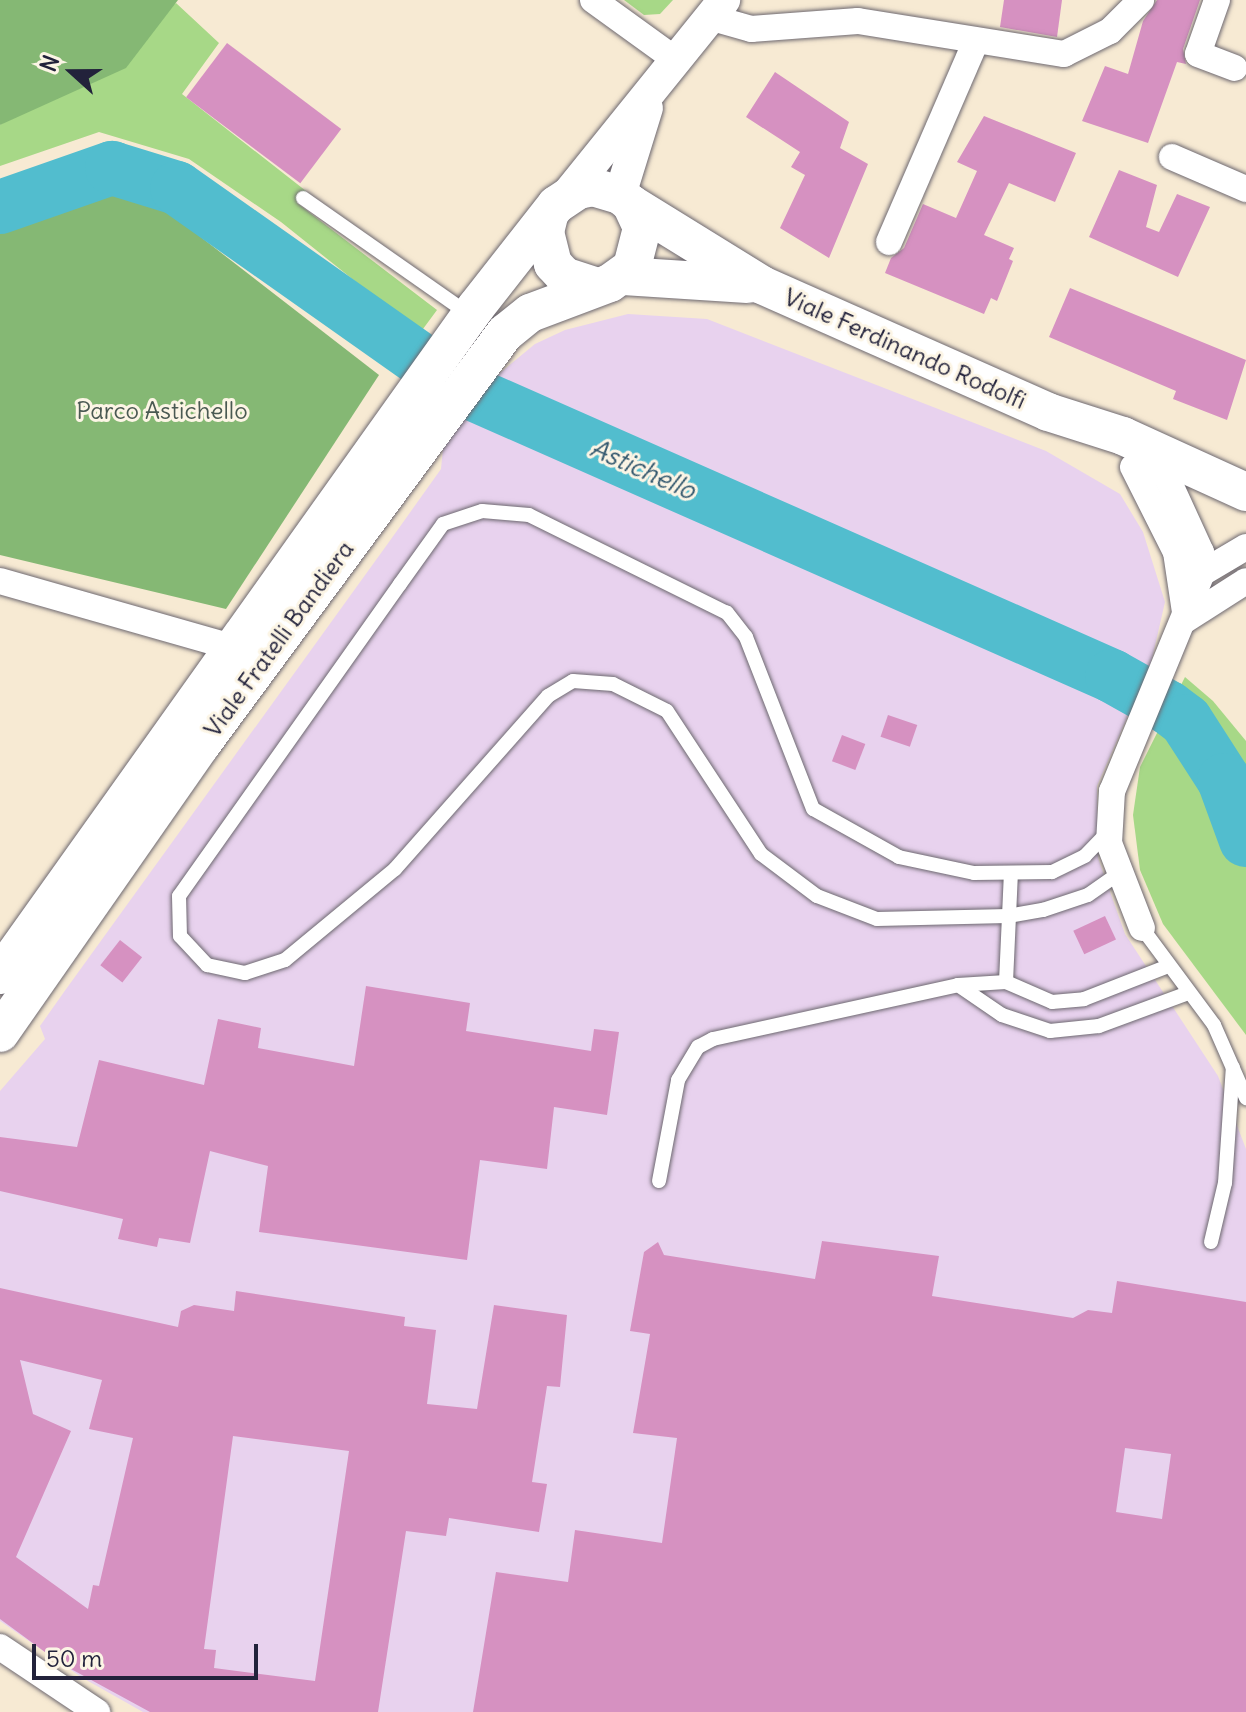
<!DOCTYPE html>
<html>
<head>
<meta charset="utf-8">
<style>
	body { margin:0 }
	#map { position:relative; width:1246px; height:1712px; overflow:hidden; background:#f7ead3; font-family:Delius,sans-serif }
	div>[style] { position:absolute }
	.built>* { inset:0; background:#e8d2ee }
	.green>* { inset:0; background:#a7d887 }
	.forest>* { inset:0; background:#85b874 }
	.river>* { height:54px; margin:-27px; padding:0 27px; transform-origin:27px; border-radius:27px; background:#52bdce }
	.building>* { inset:0; background:#d691c1; transform-origin:0 0 }
	.roads { filter:drop-shadow(0 0 2px #6d6870) drop-shadow(0 0 2px #6d6870) }
	.service>* { height:14px; margin:-7px; padding:0 7px; transform-origin:7px; border-radius:7px; background:#fff }
	.minor>* { height:26px; margin:-13px; padding:0 13px; transform-origin:13px; border-radius:13px; background:#fff }
	.tertiary>* { height:32px; margin:-16px; padding:0 16px; transform-origin:16px; border-radius:16px; background:#fff }
	.secondary>* { height:38px; margin:-19px; padding:0 19px; transform-origin:19px; border-radius:19px; background:#fff }
	span { translate:-50% -50%; white-space:nowrap; text-align:center; line-height:1.15; -webkit-text-stroke:6px #fcf5e5; paint-order:stroke }
	.street-label { font-size:24px; color:#22223b }
	.park-label { font-size:24px; color:#4a5952 }
	.water-label { font-size:26px; color:#33586e; font-style:italic }
	.north { position:absolute; left:32px; top:32px; width:80px; height:80px; -webkit-text-stroke:6px #fcf5e5; paint-order:stroke; rotate:291deg; font-size:22px; font-weight:700; line-height:32px; text-align:center; color:#22223b }
	.north::after { content:''; display:block; margin:auto; width:28px; height:36px; background:#22223b; clip-path:polygon(50% 0,100% 100%,50% 72%,0 100%) }
	.scale { position:absolute; left:32px; top:1644px; width:226px; height:36px; box-sizing:border-box; border:4px solid #22223b; border-top:0; padding-left:10px; font-size:24px; line-height:28px; white-space:nowrap; color:#22223b; -webkit-text-stroke:6px #fcf5e5; paint-order:stroke }
</style>
</head>
<body>
<div id="map">
	<div class="built">
		<div style="clip-path:polygon(628px 314px,707px 319px,1046px 451px,1120px 494px,1143px 532px,1165px 602px,1151px 663px,1097px 786px,1098px 858px,1125px 934px,1218px 1076px,1246px 1149px,1246px 1712px,143px 1712px,81px 1677px,0 1621px,0 1091px,45px 1039px,40px 1026px,64px 992px,394px 535px,441px 469px,443px 448px,500px 373px,535px 344px,565px 330px)"></div>
	</div>
	<div class="green">
		<div style="clip-path:polygon(624px 0,673px 0,660px 14px,644px 15px)"></div>
		<div style="clip-path:polygon(176px 3px,219px 43px,182px 94px,306px 191px,297px 203px,437px 310px,420px 333px,281px 222px,189px 159px,99px 132px,0 166px,0 125px)"></div>
		<div style="clip-path:polygon(1185px 677px,1213px 701px,1246px 741px,1246px 1035px,1163px 924px,1140px 870px,1133px 815px,1140px 767px)"></div>
	</div>
	<div class="forest">
		<div style="clip-path:polygon(0 0,178px 0,126px 68px,0 125px)"></div>
		<div style="clip-path:polygon(130px 188px,162px 207px,379px 375px,226px 609px,0 555px,0 221px,83px 189px)"></div>
	</div>
	<div class="river">
		<div style="left:0;top:207px;width:119px;rotate:-19.2deg"></div>
		<div style="left:112px;top:168px;width:68px;rotate:17.1deg"></div>
		<div style="left:177px;top:188px;width:349px;rotate:35.2deg"></div>
		<div style="left:462px;top:389px;width:711px;rotate:23.82deg"></div>
		<div style="left:1112px;top:676px;width:65px;rotate:29.3deg"></div>
		<div style="left:1169px;top:708px;width:21px;rotate:37deg"></div>
		<div style="left:1186px;top:721px;width:70px;rotate:57.2deg"></div>
		<div style="left:1224px;top:780px;width:64px;rotate:69.9deg"></div>
	</div>
	<div class="building">
		<div style="clip-path:polygon(1004px 0,1062px 0,1057px 37px,1000px 27px)"></div>
		<div style="clip-path:polygon(1157px 0,1200px 0,1183px 49px,1186px 64px,1177px 62px,1148px 143px,1082px 121px,1105px 66px,1128px 74px,1143px 21px)"></div>
		<div style="left:227px;top:43px;width:143px;height:68px;rotate:37deg"></div>
		<div style="clip-path:polygon(775px 72px,849px 122px,840px 148px,868px 164px,829px 258px,780px 228px,805px 175px,791px 167px,800px 152px,746px 117px)"></div>
		<div style="clip-path:polygon(984px 116px,1076px 153px,1055px 202px,1009px 183px,984px 235px,1014px 248px,1009px 259px,1013px 261px,997px 301px,991px 298px,984px 314px,885px 273px,891px 258px,904px 248px,923px 204px,956px 218px,977px 171px,957px 162px)"></div>
		<div style="clip-path:polygon(1119px 170px,1157px 185px,1146px 227px,1159px 232px,1177px 194px,1210px 207px,1178px 277px,1089px 237px)"></div>
		<div style="clip-path:polygon(1070px 288px,1246px 360px,1227px 420px,1173px 399px,1176px 391px,1049px 337px)"></div>
		<div style="left:888px;top:715px;width:31px;height:23px;rotate:19deg"></div>
		<div style="left:842px;top:735px;width:25px;height:28px;rotate:21deg"></div>
		<div style="left:1105px;top:916px;width:26px;height:35px;rotate:65deg"></div>
		<div style="left:120px;top:940px;width:28px;height:32px;rotate:38deg"></div>
		<div style="clip-path:polygon(366px 986px,470px 1003px,466px 1031px,591px 1051px,594px 1029px,619px 1032px,607px 1115px,554px 1107px,547px 1169px,480px 1160px,467px 1260px,259px 1232px,268px 1166px,210px 1151px,190px 1243px,159px 1238px,157px 1247px,118px 1239px,123px 1219px,0 1191px,0 1137px,77px 1147px,99px 1060px,204px 1085px,218px 1019px,261px 1028px,258px 1048px,354px 1066px)"></div>
		<div style="clip-path:polygon(evenodd,822px 1241px,939px 1256px,932px 1296px,1073px 1318px,1088px 1310px,1112px 1313px,1117px 1281px,1246px 1302px,1246px 1712px,473px 1712px,496px 1572px,568px 1582px,575px 1530px,662px 1543px,677px 1438px,633px 1433px,650px 1334px,630px 1331px,644px 1252px,658px 1242px,664px 1255px,815px 1279px,822px 1241px,1125px 1448px,1171px 1454px,1162px 1519px,1116px 1512px,1125px 1448px)"></div>
		<div style="clip-path:polygon(evenodd,0 1288px,178px 1327px,181px 1311px,194px 1305px,234px 1311px,236px 1291px,405px 1317px,404px 1326px,436px 1330px,427px 1404px,477px 1409px,494px 1305px,567px 1315px,560px 1387px,547px 1386px,532px 1482px,547px 1484px,539px 1532px,449px 1518px,446px 1536px,406px 1531px,378px 1712px,150px 1712px,60px 1663px,0 1619px,0 1288px,20px 1360px,102px 1380px,89px 1429px,133px 1438px,99px 1586px,93px 1585px,88px 1609px,16px 1557px,71px 1431px,33px 1414px,20px 1360px,0 1288px,233px 1436px,349px 1451px,315px 1681px,214px 1668px,216px 1650px,204px 1649px,233px 1436px)"></div>
	</div>
	<div class="roads">
		<div class="service">
			<div style="left:303px;top:198px;width:204px;rotate:35deg"></div>
			<div style="left:1108px;top:832px;width:33px;rotate:134deg"></div>
			<div style="left:1085px;top:856px;width:37px;rotate:154deg"></div>
			<div style="left:1052px;top:872px;width:78px;rotate:179.3deg"></div>
			<div style="left:974px;top:873px;width:77px;rotate:-168deg"></div>
			<div style="left:899px;top:857px;width:98px;rotate:-150.8deg"></div>
			<div style="left:813px;top:809px;width:185px;rotate:-111.3deg"></div>
			<div style="left:746px;top:637px;width:31px;rotate:-128deg"></div>
			<div style="left:727px;top:613px;width:221px;rotate:-153.7deg"></div>
			<div style="left:529px;top:515px;width:47px;rotate:-175.1deg"></div>
			<div style="left:482px;top:511px;width:41px;rotate:161.6deg"></div>
			<div style="left:443px;top:524px;width:74px;rotate:125.6deg"></div>
			<div style="left:400px;top:584px;width:382px;rotate:125.3deg"></div>
			<div style="left:179px;top:896px;width:40px;rotate:88.6deg"></div>
			<div style="left:180px;top:936px;width:40px;rotate:47deg"></div>
			<div style="left:207px;top:965px;width:39px;rotate:12deg"></div>
			<div style="left:245px;top:973px;width:42px;rotate:-18deg"></div>
			<div style="left:285px;top:960px;width:143px;rotate:-39.6deg"></div>
			<div style="left:395px;top:869px;width:231px;rotate:-48.5deg"></div>
			<div style="left:548px;top:696px;width:29px;rotate:-31deg"></div>
			<div style="left:573px;top:681px;width:40px;rotate:4.3deg"></div>
			<div style="left:613px;top:684px;width:60px;rotate:26.6deg"></div>
			<div style="left:667px;top:711px;width:171px;rotate:56.7deg"></div>
			<div style="left:761px;top:854px;width:70px;rotate:36.9deg"></div>
			<div style="left:817px;top:896px;width:64px;rotate:21deg"></div>
			<div style="left:877px;top:919px;width:131px;rotate:-1.3deg"></div>
			<div style="left:1008px;top:916px;width:36px;rotate:-10deg"></div>
			<div style="left:1043px;top:910px;width:47px;rotate:-18.4deg"></div>
			<div style="left:1088px;top:895px;width:37px;rotate:-35deg"></div>
			<div style="left:1142px;top:928px;width:121px;rotate:53.4deg"></div>
			<div style="left:1214px;top:1025px;width:80px;rotate:66.3deg"></div>
			<div style="left:1006px;top:982px;width:109px;rotate:-87.4deg"></div>
			<div style="left:958px;top:985px;width:53px;rotate:34.3deg"></div>
			<div style="left:1002px;top:1015px;width:51px;rotate:18.4deg"></div>
			<div style="left:1050px;top:1031px;width:49px;rotate:-5.8deg"></div>
			<div style="left:1099px;top:1026px;width:95px;rotate:-20.3deg"></div>
			<div style="left:659px;top:1181px;width:103px;rotate:-79.3deg"></div>
			<div style="left:678px;top:1080px;width:39px;rotate:-59deg"></div>
			<div style="left:698px;top:1047px;width:17px;rotate:-28deg"></div>
			<div style="left:713px;top:1039px;width:251px;rotate:-12.4deg"></div>
			<div style="left:958px;top:985px;width:48px;rotate:-3.6deg"></div>
			<div style="left:1006px;top:982px;width:50px;rotate:23.5deg"></div>
			<div style="left:1052px;top:1002px;width:32px;rotate:-5deg"></div>
			<div style="left:1084px;top:999px;width:90px;rotate:-21.4deg"></div>
			<div style="left:1211px;top:1242px;width:61px;rotate:-76.7deg"></div>
			<div style="left:1225px;top:1183px;width:116px;rotate:-86.1deg"></div>
		</div>
		<div class="minor">
			<div style="left:593px;top:0;width:102px;rotate:35.9deg"></div>
			<div style="left:1217px;top:0;width:57px;rotate:109.4deg"></div>
			<div style="left:1198px;top:54px;width:39px;rotate:21deg"></div>
			<div style="left:709px;top:17px;width:44px;rotate:15.9deg"></div>
			<div style="left:751px;top:29px;width:107px;rotate:-4.3deg"></div>
			<div style="left:858px;top:21px;width:209px;rotate:9.1deg"></div>
			<div style="left:1064px;top:54px;width:51px;rotate:-26.6deg"></div>
			<div style="left:1110px;top:31px;width:44px;rotate:-45deg"></div>
			<div style="left:1172px;top:157px;width:81px;rotate:23.4deg"></div>
			<div style="left:889px;top:242px;width:219px;rotate:-66.6deg"></div>
			<div style="left:1140px;top:458px;width:24px;rotate:28deg"></div>
			<div style="left:1161px;top:469px;width:13px;rotate:58deg"></div>
			<div style="left:1168px;top:480px;width:79px;rotate:65.4deg"></div>
			<div style="left:1201px;top:552px;width:21px;rotate:87deg"></div>
			<div style="left:1202px;top:573px;width:236px;rotate:112.4deg"></div>
			<div style="left:1112px;top:791px;width:52px;rotate:93.3deg"></div>
			<div style="left:1109px;top:843px;width:91px;rotate:68.8deg"></div>
			<div style="left:1133px;top:467px;width:95px;rotate:63.2deg"></div>
			<div style="left:1176px;top:552px;width:61px;rotate:81.5deg"></div>
			<div style="left:1202px;top:573px;width:51px;rotate:-30.6deg"></div>
			<div style="left:0;top:581px;width:240px;rotate:15.9deg"></div>
			<div style="left:1185px;top:620px;width:72px;rotate:-32.6deg"></div>
			<div style="left:0;top:1647px;width:117px;rotate:33.8deg"></div>
		</div>
		<div class="tertiary">
			<div style="left:620px;top:195px;width:91px;rotate:-72.8deg"></div>
			<div style="left:566px;top:196px;width:252px;rotate:-51.1deg"></div>
		</div>
		<div class="secondary">
			<div style="left:631px;top:204px;width:154px;rotate:31.7deg"></div>
			<div style="left:762px;top:285px;width:313px;rotate:23.9deg"></div>
			<div style="left:1048px;top:412px;width:79px;rotate:17.7deg"></div>
			<div style="left:1123px;top:436px;width:135px;rotate:24.5deg"></div>
			<div style="left:549px;top:216px;width:16px;rotate:104deg"></div>
			<div style="left:545px;top:232px;width:33px;rotate:76deg"></div>
			<div style="left:553px;top:264px;width:16px;rotate:47deg"></div>
			<div style="left:564px;top:276px;width:33px;rotate:18deg"></div>
			<div style="left:623px;top:276px;width:125px;rotate:3.7deg"></div>
			<div style="left:0;top:975px;width:820px;rotate:-54.53deg"></div>
			<div style="left:476px;top:307px;width:130px;rotate:-51.9deg"></div>
			<div style="left:556px;top:205px;width:27px;rotate:-34deg"></div>
			<div style="left:578px;top:190px;width:15px;rotate:-11deg"></div>
			<div style="left:593px;top:187px;width:28px;rotate:17deg"></div>
			<div style="left:620px;top:195px;width:14px;rotate:39deg"></div>
			<div style="left:631px;top:204px;width:26px;rotate:65deg"></div>
			<div style="left:642px;top:228px;width:40px;rotate:104.4deg"></div>
			<div style="left:632px;top:267px;width:27px;rotate:144deg"></div>
			<div style="left:610px;top:283px;width:85px;rotate:159.4deg"></div>
			<div style="left:530px;top:313px;width:32px;rotate:141deg"></div>
			<div style="left:505px;top:333px;width:512px;rotate:126.42deg"></div>
			<div style="left:201px;top:745px;width:351px;rotate:124.9deg"></div>
		</div>
	</div>
	<div class="street-label">
		<span style="left:905px;top:349px;rotate:24deg">Viale Ferdinando Rodolfi</span>
		<span style="left:279px;top:639px;rotate:-54deg">Viale Fratelli Bandiera</span>
	</div>
	<div class="park-label">
		<span style="left:162px;top:411px">Parco Astichello</span>
	</div>
	<div class="water-label">
		<span style="left:643px;top:469px;rotate:24deg">Astichello</span>
	</div>
	<div class="north">N</div>
	<div class="scale">50 m</div>
</div>
</body>
</html>
